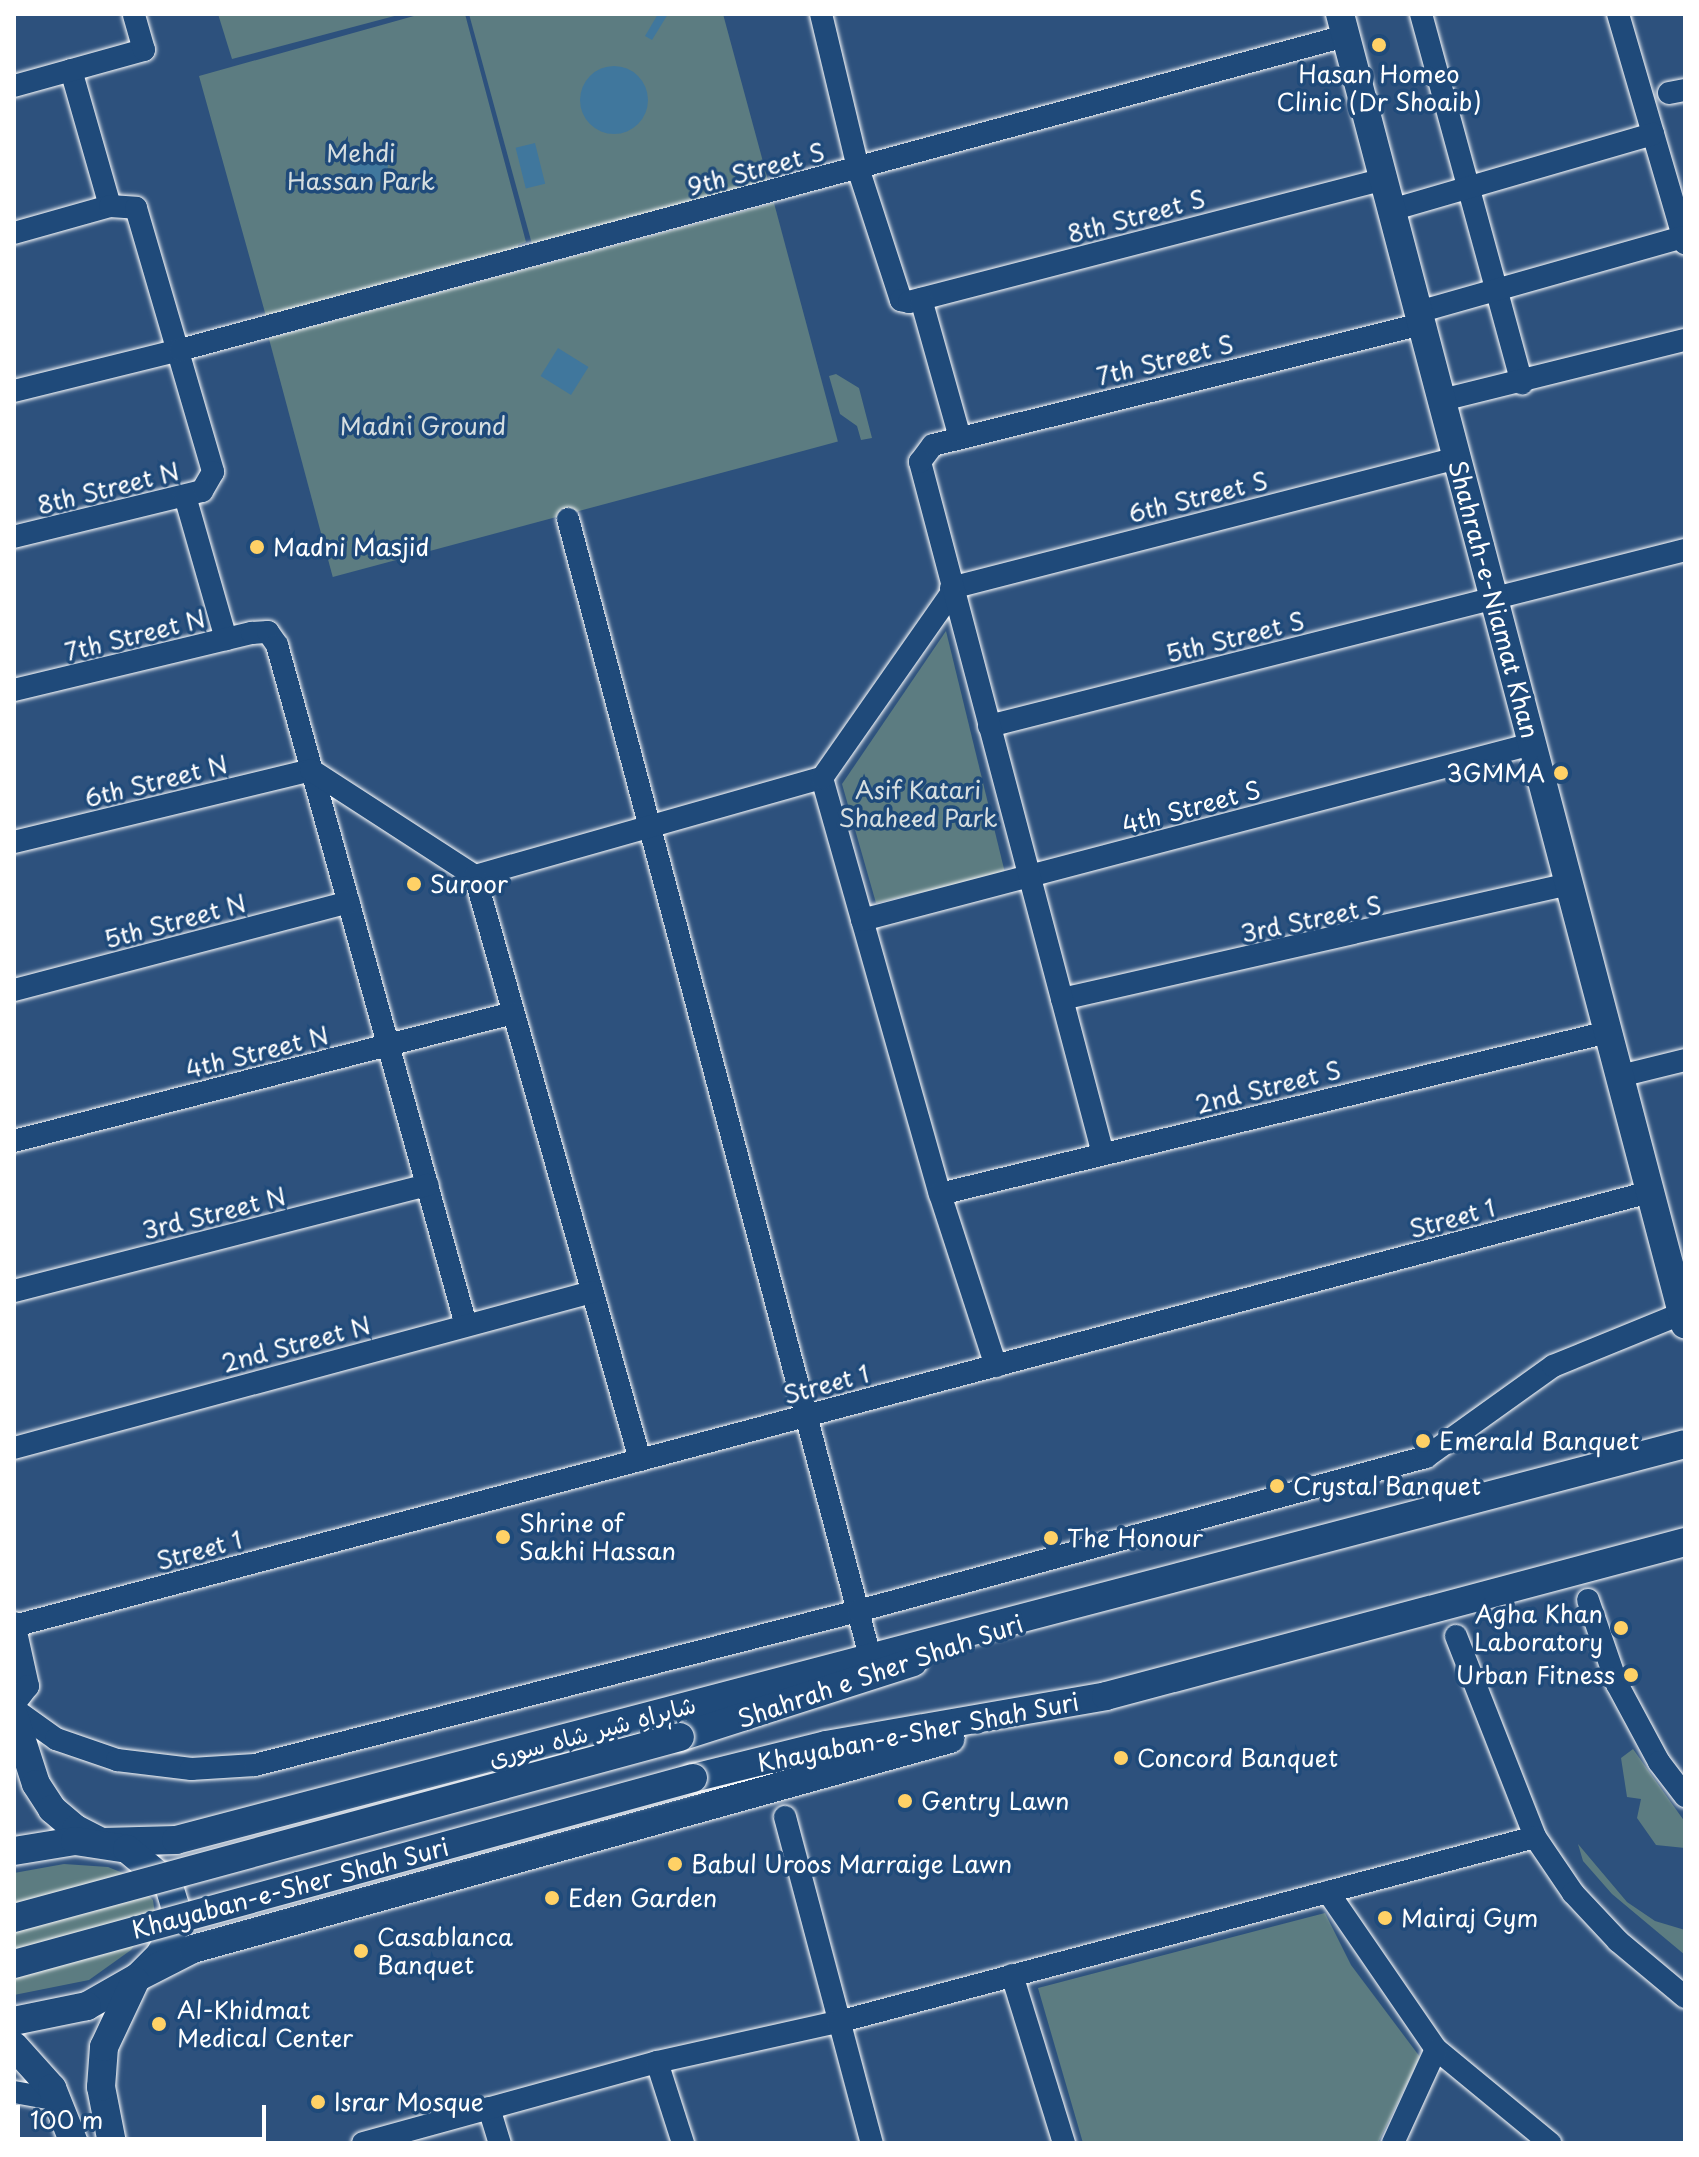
<!DOCTYPE html>
<html>
<head>
<meta charset="utf-8">
<style>
	body { margin:0 }
	#map { position:relative; width:1699px; height:2157px; overflow:hidden; background:#2d517d; font-family:"Playpen Sans","Playpen Sans Arabic",sans-serif }
	div>[style] { position:absolute }
	.green>* { inset:0; background:#5c7c81; transform-origin:0 0 }
	.water>* { inset:0; background:#40779d; transform-origin:0 0 }
	.round { border-radius:50% }
	.roads { filter:drop-shadow(0 0 2px #fff) drop-shadow(0 0 2px #fff) }
	.minor>* { height:22px; margin:-11px; padding:0 11px; transform-origin:11px; border-radius:11px; background:#1f4a7a }
	.major>* { height:28px; margin:-14px; padding:0 14px; transform-origin:14px; border-radius:14px; background:#1f4a7a }
	.bridges { filter:drop-shadow(0 0 2px #fff) drop-shadow(0 0 2px #fff) }
	.major-bridge>* { height:28px; margin:-14px; padding:0 14px; transform-origin:14px; border-radius:14px; background:#1f4a7a }
	.dots>* { width:22px; height:22px; translate:-50% -50%; box-sizing:border-box; border:4px solid #1f4a7a; border-radius:50% }
	span { translate:-50% -50%; white-space:nowrap; text-align:center; line-height:1.15; -webkit-text-stroke:7px #1f4a7a; paint-order:stroke }
	.poi-label { font-size:24px; color:#fff }
	.left { translate:0 -50%; text-align:left }
	.right { translate:-100% -50%; text-align:right }
	.park-label { font-size:24px; color:#d6dee0 }
	.street-label { font-size:24px; color:#fff }
	.frame { position:absolute; inset:0; border:16px solid #fff; pointer-events:none }
	.scale { position:absolute; left:16px; top:2105px; width:250px; height:36px; box-sizing:border-box; border:4px solid #fff; border-top:0; padding-left:10px; font-size:24px; line-height:28px; white-space:nowrap; color:#fff; -webkit-text-stroke:6px #1f4a7a; paint-order:stroke }
</style>
</head>
<body>
<div id="map">
	<div class="green">
		<div style="clip-path:polygon(218px 14px,402px 14px,232px 59px)"></div>
		<div style="clip-path:polygon(421px 14px,465px 14px,526px 242px,518px 245px,522px 259px,269px 327px,199px 76px)"></div>
		<div style="clip-path:polygon(469px 14px,723px 14px,772px 195px,535px 255px)"></div>
		<div style="left:774px;top:203px;width:247px;height:523px;rotate:75deg"></div>
		<div style="clip-path:polygon(836px 374px,859px 388px,872px 438px,861px 440px,857px 426px,840px 414px,829px 376px)"></div>
		<div style="clip-path:polygon(946px 631px,1005px 873px,876px 903px,842px 784px)"></div>
		<div style="clip-path:polygon(1633px 1749px,1685px 1822px,1685px 1848px,1656px 1845px,1637px 1818px,1641px 1799px,1627px 1797px,1621px 1758px)"></div>
		<div style="clip-path:polygon(1578px 1844px,1627px 1902px,1655px 1921px,1685px 1930px,1685px 1955px,1612px 1894px,1583px 1861px)"></div>
		<div style="clip-path:polygon(64px 1864px,108px 1867px,128px 1875px,153px 1900px,155px 1914px,131px 1950px,89px 1980px,14px 1995px,14px 1873px)"></div>
		<div style="clip-path:polygon(1325px 1913px,1351px 1965px,1420px 2057px,1378px 2143px,1083px 2143px,1038px 1988px)"></div>
	</div>
	<div class="water">
		<div style="clip-path:polygon(658px 14px,668px 14px,652px 40px,645px 36px)"></div>
		<div class="round" style="left:580px;top:66px;width:68px;height:68px"></div>
		<div style="left:535px;top:143px;width:42px;height:20px;rotate:76deg"></div>
		<div class="round" style="left:350px;top:146px;width:38px;height:38px"></div>
		<div style="left:558px;top:348px;width:36px;height:33px;rotate:32deg"></div>
	</div>
	<div class="roads">
		<div class="minor">
			<div style="left:821px;top:14px;width:158px;rotate:76.5deg"></div>
			<div style="left:858px;top:168px;width:139px;rotate:72deg"></div>
			<div style="left:901px;top:300px;width:8px;rotate:14deg"></div>
			<div style="left:909px;top:302px;width:490px;rotate:-14.5deg"></div>
			<div style="left:1421px;top:14px;width:383px;rotate:74.7deg"></div>
			<div style="left:1618px;top:14px;width:239px;rotate:73.7deg"></div>
			<div style="left:71px;top:70px;width:141px;rotate:74deg"></div>
			<div style="left:14px;top:86px;width:135px;rotate:-15.5deg"></div>
			<div style="left:144px;top:50px;width:37px;rotate:-106deg"></div>
			<div style="left:1669px;top:93px;width:16px;rotate:-11deg"></div>
			<div style="left:1391px;top:210px;width:273px;rotate:-16.2deg"></div>
			<div style="left:14px;top:233px;width:100px;rotate:-15.7deg"></div>
			<div style="left:110px;top:206px;width:26px;rotate:4deg"></div>
			<div style="left:136px;top:208px;width:275px;rotate:73.7deg"></div>
			<div style="left:213px;top:472px;width:22px;rotate:120deg"></div>
			<div style="left:202px;top:491px;width:194px;rotate:166.3deg"></div>
			<div style="left:921px;top:299px;width:144px;rotate:74.3deg"></div>
			<div style="left:1418px;top:312px;width:275px;rotate:-15.8deg"></div>
			<div style="left:14px;top:391px;width:171px;rotate:-13.9deg"></div>
			<div style="left:180px;top:350px;width:1207px;rotate:-15.08deg"></div>
			<div style="left:1442px;top:400px;width:250px;rotate:-13.9deg"></div>
			<div style="left:185px;top:496px;width:149px;rotate:74deg"></div>
			<div style="left:568px;top:519px;width:1176px;rotate:75.13deg"></div>
			<div style="left:951px;top:588px;width:522px;rotate:-14.41deg"></div>
			<div style="left:14px;top:690px;width:245px;rotate:-13.5deg"></div>
			<div style="left:252px;top:633px;width:16px;rotate:-4deg"></div>
			<div style="left:268px;top:632px;width:16px;rotate:55deg"></div>
			<div style="left:277px;top:645px;width:706px;rotate:74.47deg"></div>
			<div style="left:989px;top:726px;width:718px;rotate:-14.19deg"></div>
			<div style="left:822px;top:778px;width:432px;rotate:74.2deg"></div>
			<div style="left:940px;top:1194px;width:181px;rotate:72deg"></div>
			<div style="left:14px;top:842px;width:306px;rotate:-13.6deg"></div>
			<div style="left:311px;top:770px;width:195px;rotate:32.9deg"></div>
			<div style="left:475px;top:876px;width:361px;rotate:-15.8deg"></div>
			<div style="left:822px;top:778px;width:227px;rotate:-55deg"></div>
			<div style="left:475px;top:876px;width:607px;rotate:74.22deg"></div>
			<div style="left:862px;top:920px;width:693px;rotate:-14.72deg"></div>
			<div style="left:14px;top:990px;width:346px;rotate:-14.7deg"></div>
			<div style="left:1062px;top:999px;width:520px;rotate:-12.78deg"></div>
			<div style="left:1620px;top:1076px;width:67px;rotate:-13.8deg"></div>
			<div style="left:14px;top:1141px;width:515px;rotate:-14.39deg"></div>
			<div style="left:1103px;top:1154px;width:716px;rotate:-104.81deg"></div>
			<div style="left:920px;top:462px;width:21px;rotate:-53deg"></div>
			<div style="left:933px;top:445px;width:504px;rotate:-13.9deg"></div>
			<div style="left:940px;top:1194px;width:687px;rotate:-13.63deg"></div>
			<div style="left:14px;top:1291px;width:427px;rotate:-14.4deg"></div>
			<div style="left:14px;top:1448px;width:599px;rotate:-15.1deg"></div>
			<div style="left:1588px;top:1600px;width:89px;rotate:71deg"></div>
			<div style="left:1617px;top:1684px;width:89px;rotate:61.7deg"></div>
			<div style="left:1659px;top:1762px;width:43px;rotate:52.6deg"></div>
			<div style="left:14px;top:1623px;width:65px;rotate:77.5deg"></div>
			<div style="left:28px;top:1686px;width:23px;rotate:128deg"></div>
			<div style="left:14px;top:1626px;width:1693px;rotate:-14.86deg"></div>
			<div style="left:1456px;top:1636px;width:216px;rotate:68.5deg"></div>
			<div style="left:1535px;top:1837px;width:68px;rotate:55.8deg"></div>
			<div style="left:1573px;top:1893px;width:66px;rotate:46.8deg"></div>
			<div style="left:1618px;top:1941px;width:87px;rotate:39.9deg"></div>
			<div style="left:14px;top:1709px;width:52px;rotate:35.5deg"></div>
			<div style="left:56px;top:1739px;width:65px;rotate:19deg"></div>
			<div style="left:117px;top:1760px;width:75px;rotate:6.9deg"></div>
			<div style="left:191px;top:1769px;width:64px;rotate:-3.6deg"></div>
			<div style="left:255px;top:1765px;width:622px;rotate:-14.33deg"></div>
			<div style="left:858px;top:1611px;width:589px;rotate:-15.17deg"></div>
			<div style="left:1426px;top:1457px;width:156px;rotate:-35.6deg"></div>
			<div style="left:1553px;top:1366px;width:143px;rotate:-22.2deg"></div>
			<div style="left:785px;top:1817px;width:337px;rotate:75.1deg"></div>
			<div style="left:1328px;top:1892px;width:191px;rotate:55.5deg"></div>
			<div style="left:1436px;top:2049px;width:148px;rotate:39.5deg"></div>
			<div style="left:1012px;top:1975px;width:176px;rotate:72.8deg"></div>
			<div style="left:657px;top:2062px;width:85px;rotate:72.2deg"></div>
			<div style="left:14px;top:2092px;width:45px;rotate:10.3deg"></div>
			<div style="left:489px;top:2108px;width:37px;rotate:73deg"></div>
			<div style="left:363px;top:2143px;width:305px;rotate:-15.4deg"></div>
			<div style="left:657px;top:2062px;width:185px;rotate:-12.5deg"></div>
			<div style="left:838px;top:2022px;width:721px;rotate:-14.86deg"></div>
			<div style="left:1393px;top:2143px;width:103px;rotate:-65.4deg"></div>
		</div>
		<div class="major">
			<div style="left:1340px;top:14px;width:1355px;rotate:75.25deg"></div>
			<div style="left:14px;top:1716px;width:71px;rotate:72.1deg"></div>
			<div style="left:36px;top:1784px;width:30px;rotate:57deg"></div>
			<div style="left:52px;top:1809px;width:31px;rotate:40deg"></div>
			<div style="left:76px;top:1829px;width:29px;rotate:27deg"></div>
			<div style="left:102px;top:1842px;width:74px;rotate:-1.5deg"></div>
			<div style="left:176px;top:1840px;width:1560px;rotate:-14.7deg"></div>
			<div style="left:680px;top:1737px;width:245px;rotate:-17.8deg"></div>
			<div style="left:693px;top:1778px;width:137px;rotate:-13.9deg"></div>
			<div style="left:826px;top:1745px;width:284px;rotate:-9.9deg"></div>
			<div style="left:1106px;top:1696px;width:599px;rotate:-14.89deg"></div>
			<div style="left:14px;top:1851px;width:62px;rotate:-9.3deg"></div>
			<div style="left:75px;top:1841px;width:53px;rotate:8.7deg"></div>
			<div style="left:127px;top:1849px;width:53px;rotate:39.7deg"></div>
			<div style="left:168px;top:1883px;width:24px;rotate:73deg"></div>
			<div style="left:175px;top:1906px;width:27px;rotate:96deg"></div>
			<div style="left:172px;top:1933px;width:25px;rotate:119deg"></div>
			<div style="left:160px;top:1955px;width:31px;rotate:135deg"></div>
			<div style="left:138px;top:1977px;width:59px;rotate:150.4deg"></div>
			<div style="left:87px;top:2006px;width:75px;rotate:168.4deg"></div>
			<div style="left:138px;top:1977px;width:62px;rotate:-27deg"></div>
			<div style="left:193px;top:1949px;width:786px;rotate:-15.5deg"></div>
			<div style="left:14px;top:2046px;width:57px;rotate:47.9deg"></div>
			<div style="left:52px;top:2088px;width:59px;rotate:68.2deg"></div>
			<div style="left:112px;top:2143px;width:57px;rotate:-101.1deg"></div>
			<div style="left:101px;top:2087px;width:40px;rotate:-85.7deg"></div>
			<div style="left:104px;top:2047px;width:73px;rotate:-64.8deg"></div>
		</div>
	</div>
	<div class="bridges">
		<div class="major-bridge">
			<div style="left:14px;top:1918px;width:690px;rotate:-15.2deg"></div>
			<div style="left:14px;top:1964px;width:704px;rotate:-15.32deg"></div>
		</div>
	</div>
	<div class="dots">
		<div style="left:1379px;top:45px;background:#ffd166"></div>
		<div style="left:257px;top:547px;background:#ffd166"></div>
		<div style="left:1561px;top:773px;background:#ffd166"></div>
		<div style="left:414px;top:884px;background:#ffd166"></div>
		<div style="left:1423px;top:1441px;background:#ffd166"></div>
		<div style="left:1277px;top:1486px;background:#ffd166"></div>
		<div style="left:503px;top:1537px;background:#ffd166"></div>
		<div style="left:1051px;top:1538px;background:#ffd166"></div>
		<div style="left:1621px;top:1628px;background:#ffd166"></div>
		<div style="left:1631px;top:1675px;background:#ffd166"></div>
		<div style="left:1121px;top:1758px;background:#ffd166"></div>
		<div style="left:905px;top:1801px;background:#ffd166"></div>
		<div style="left:675px;top:1864px;background:#ffd166"></div>
		<div style="left:552px;top:1898px;background:#ffd166"></div>
		<div style="left:1385px;top:1918px;background:#ffd166"></div>
		<div style="left:361px;top:1951px;background:#ffd166"></div>
		<div style="left:159px;top:2024px;background:#ffd166"></div>
		<div style="left:318px;top:2102px;background:#ffd166"></div>
	</div>
	<div class="poi-label">
		<span style="left:1379px;top:88px">Hasan Homeo<br>Clinic (Dr Shoaib)</span>
		<span class="left" style="left:273px;top:547px">Madni Masjid</span>
		<span class="right" style="left:1545px;top:773px">3GMMA</span>
		<span class="left" style="left:430px;top:884px">Suroor</span>
		<span class="left" style="left:1439px;top:1441px">Emerald Banquet</span>
		<span class="left" style="left:1293px;top:1486px">Crystal Banquet</span>
		<span class="left" style="left:519px;top:1537px">Shrine of<br>Sakhi Hassan</span>
		<span class="left" style="left:1067px;top:1538px">The Honour</span>
		<span class="right" style="left:1603px;top:1628px">Agha Khan<br>Laboratory</span>
		<span class="right" style="left:1615px;top:1675px">Urban Fitness</span>
		<span class="left" style="left:1137px;top:1758px">Concord Banquet</span>
		<span class="left" style="left:921px;top:1801px">Gentry Lawn</span>
		<span class="left" style="left:691px;top:1864px">Babul Uroos Marraige Lawn</span>
		<span class="left" style="left:568px;top:1898px">Eden Garden</span>
		<span class="left" style="left:1401px;top:1918px">Mairaj Gym</span>
		<span class="left" style="left:377px;top:1951px">Casablanca<br>Banquet</span>
		<span class="left" style="left:177px;top:2024px">Al-Khidmat<br>Medical Center</span>
		<span class="left" style="left:334px;top:2102px">Israr Mosque</span>
	</div>
	<div class="park-label">
		<span style="left:361px;top:167px">Mehdi<br>Hassan Park</span>
		<span style="left:423px;top:426px">Madni Ground</span>
		<span style="left:918px;top:804px">Asif Katari<br>Shaheed Park</span>
	</div>
	<div class="street-label">
		<span style="left:756px;top:169px;rotate:-15deg">9th Street S</span>
		<span style="left:1136px;top:216px;rotate:-15deg">8th Street S</span>
		<span style="left:1165px;top:360px;rotate:-14deg">7th Street S</span>
		<span style="left:108px;top:488px;rotate:-14deg">8th Street N</span>
		<span style="left:1198px;top:497px;rotate:-14deg">6th Street S</span>
		<span style="left:1494px;top:599px;rotate:75deg">Shahrah-e-Niamat Khan</span>
		<span style="left:135px;top:635px;rotate:-14deg">7th Street N</span>
		<span style="left:1235px;top:637px;rotate:-14deg">5th Street S</span>
		<span style="left:156px;top:781px;rotate:-14deg">6th Street N</span>
		<span style="left:1191px;top:807px;rotate:-15deg">4th Street S</span>
		<span style="left:1311px;top:919px;rotate:-12deg">3rd Street S</span>
		<span style="left:175px;top:921px;rotate:-15deg">5th Street N</span>
		<span style="left:257px;top:1052px;rotate:-14deg">4th Street N</span>
		<span style="left:1268px;top:1087px;rotate:-14deg">2nd Street S</span>
		<span style="left:214px;top:1213px;rotate:-14deg">3rd Street N</span>
		<span style="left:1452px;top:1218px;rotate:-15deg">Street 1</span>
		<span style="left:296px;top:1344px;rotate:-15deg">2nd Street N</span>
		<span style="left:826px;top:1384px;rotate:-15deg">Street 1</span>
		<span style="left:199px;top:1550px;rotate:-15deg">Street 1</span>
		<span style="left:880px;top:1671px;rotate:-19deg">Shahrah e Sher Shah Suri</span>
		<span style="left:592px;top:1731px;rotate:-15deg">شاہراہِ شیر شاہ سوری</span>
		<span style="left:918px;top:1732px;rotate:-11deg">Khayaban-e-Sher Shah Suri</span>
		<span style="left:290px;top:1888px;rotate:-15deg">Khayaban-e-Sher Shah Suri</span>
	</div>
	<div class="frame"></div>
	<div class="scale">100 m</div>
</div>
</body>
</html>
